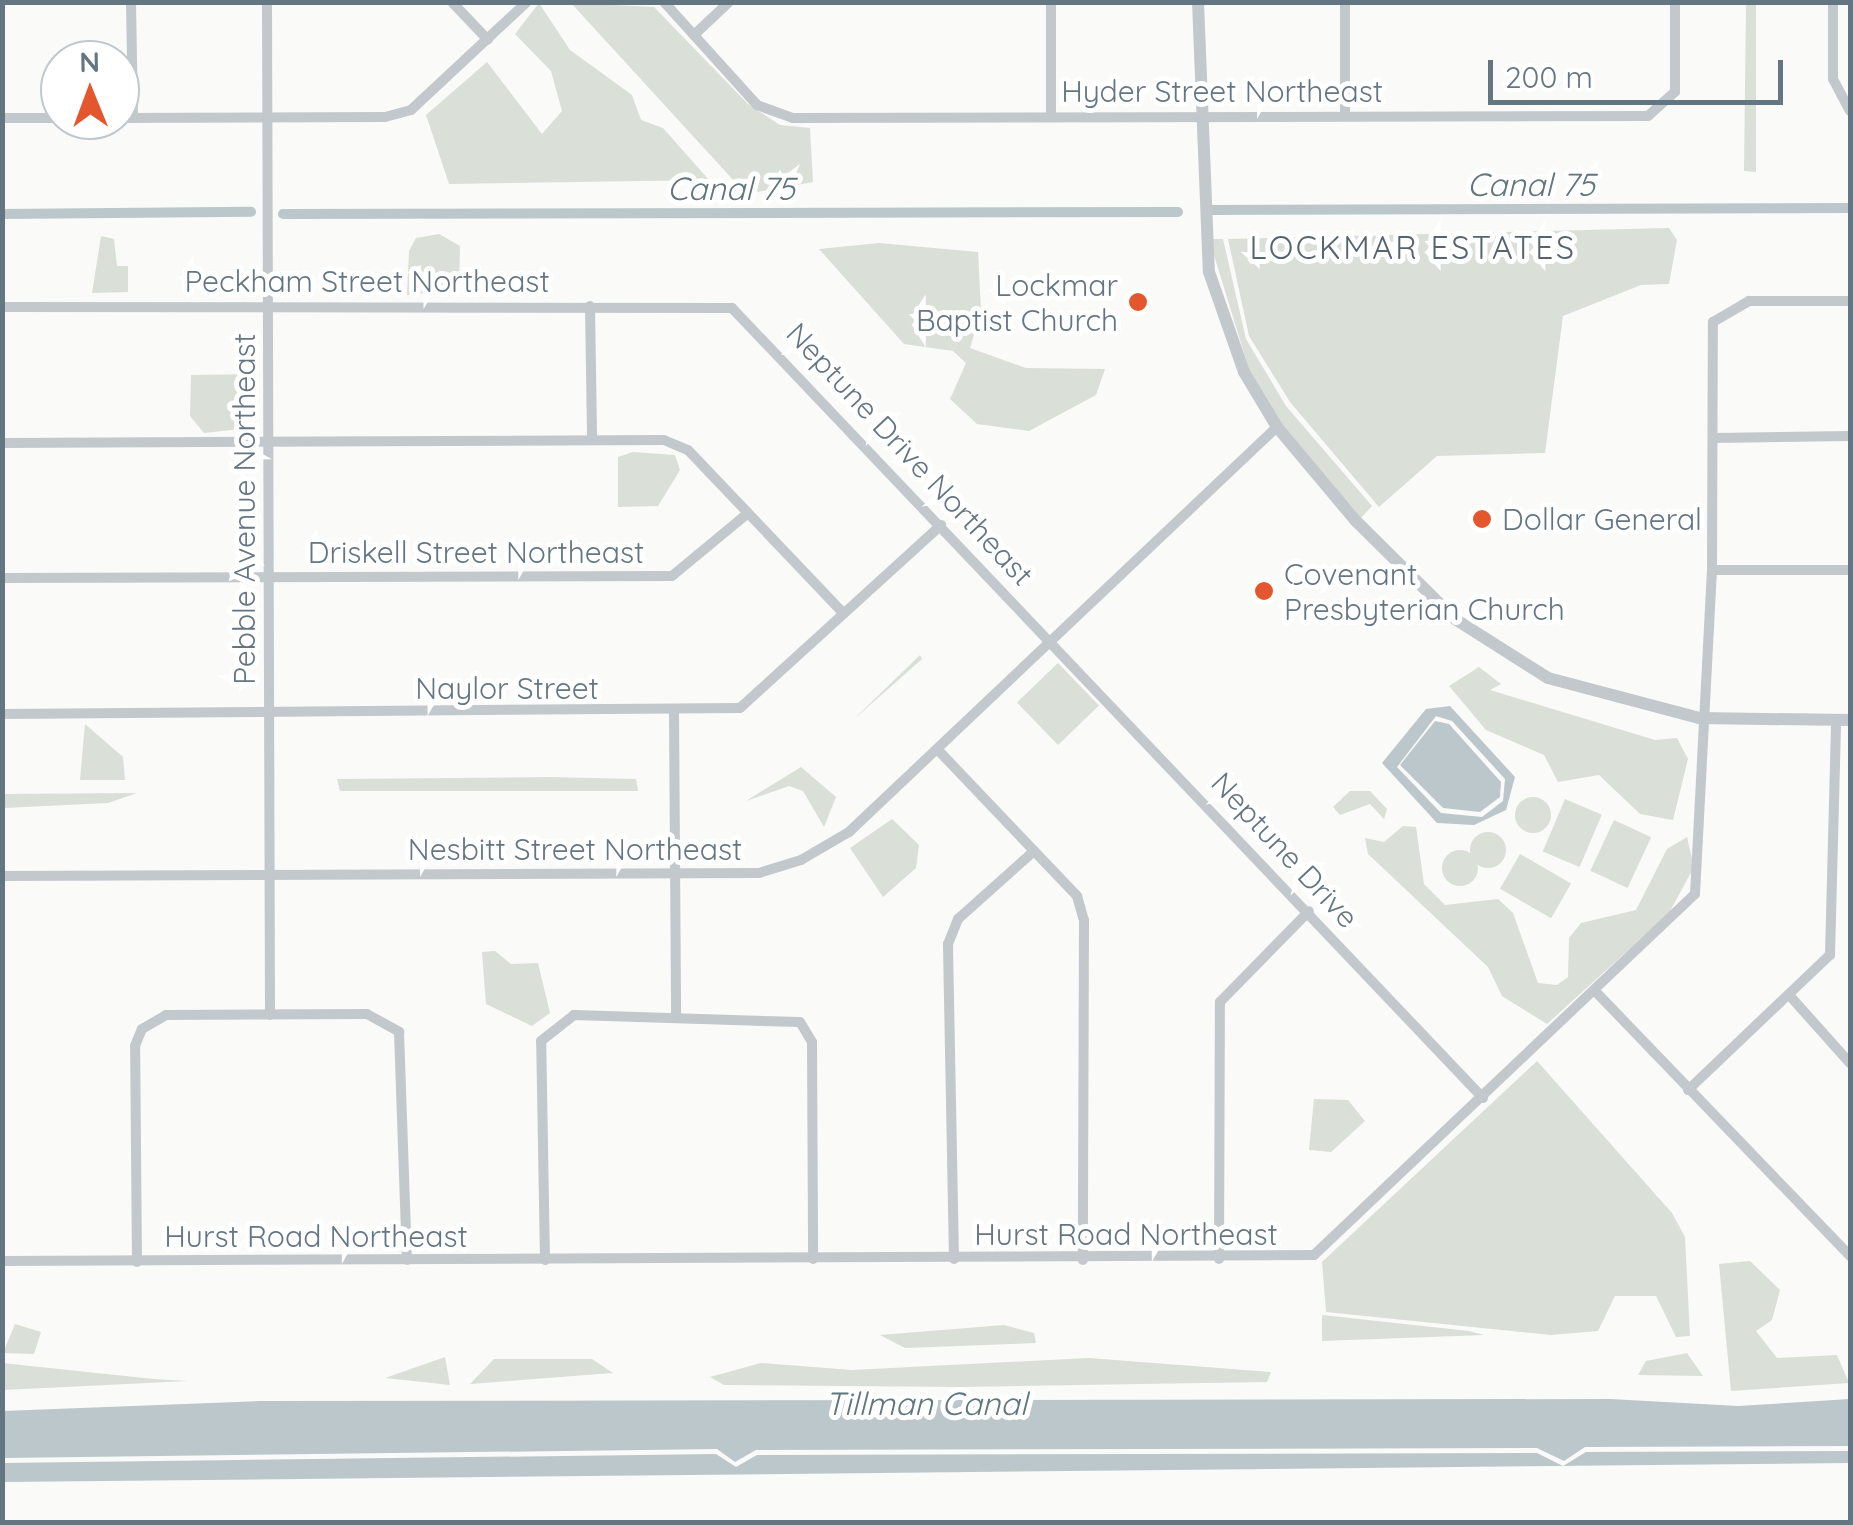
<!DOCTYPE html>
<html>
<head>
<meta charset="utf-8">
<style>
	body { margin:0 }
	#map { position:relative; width:1853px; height:1525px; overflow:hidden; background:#fafaf8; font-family:Quicksand,sans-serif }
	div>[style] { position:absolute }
	.green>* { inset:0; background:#dadfd7; transform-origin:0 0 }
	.round { border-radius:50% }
	.water>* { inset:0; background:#bbc7cb }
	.canal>* { height:10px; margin:-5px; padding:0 5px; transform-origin:5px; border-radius:5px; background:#bbc7cb }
	.minor>* { height:10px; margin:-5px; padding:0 5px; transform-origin:5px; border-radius:5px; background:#c3c8cc }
	.tertiary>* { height:12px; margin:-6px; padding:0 6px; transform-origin:6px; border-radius:6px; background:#c3c8cc }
	.dots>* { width:28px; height:28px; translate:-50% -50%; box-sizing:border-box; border:5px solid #fff; border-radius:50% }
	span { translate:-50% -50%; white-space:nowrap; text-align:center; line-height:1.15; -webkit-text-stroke:10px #fff; paint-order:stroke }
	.street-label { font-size:30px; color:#657683 }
	.poi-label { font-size:30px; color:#657683 }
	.right { translate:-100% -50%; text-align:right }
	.left { translate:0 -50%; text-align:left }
	.water-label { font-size:32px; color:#60757c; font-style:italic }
	.neighbourhood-label { font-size:32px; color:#57646e; letter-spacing:2.5px }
	.frame { position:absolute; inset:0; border:5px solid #657683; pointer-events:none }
	.north { position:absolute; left:40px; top:40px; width:100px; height:100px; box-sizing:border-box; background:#fff; border:2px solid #c1c8cd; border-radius:50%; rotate:359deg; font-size:28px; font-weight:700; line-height:40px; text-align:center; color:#657683 }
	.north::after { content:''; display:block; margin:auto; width:35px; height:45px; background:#e4572e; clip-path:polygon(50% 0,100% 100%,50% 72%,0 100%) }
	.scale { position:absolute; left:1488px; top:60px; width:295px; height:45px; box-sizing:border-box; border:5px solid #657683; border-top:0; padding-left:12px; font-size:30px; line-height:35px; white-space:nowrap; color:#657683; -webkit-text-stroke:8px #fff; paint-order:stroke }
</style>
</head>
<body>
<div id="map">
	<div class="green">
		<div style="clip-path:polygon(539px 3px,570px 50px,632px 95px,641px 120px,663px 128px,709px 180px,449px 184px,426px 115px,487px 62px,542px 134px,562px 111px,551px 71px,515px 34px)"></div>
		<div style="clip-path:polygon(571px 3px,654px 7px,748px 104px,780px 125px,810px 128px,813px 182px,746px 194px)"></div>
		<div style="clip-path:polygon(1746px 3px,1756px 3px,1756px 172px,1744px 171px)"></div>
		<div style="clip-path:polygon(1669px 228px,1677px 240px,1669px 284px,1641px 285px,1563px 316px,1545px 453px,1437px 456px,1379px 507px,1290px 402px,1249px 336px,1228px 239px)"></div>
		<div style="clip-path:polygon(439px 234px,460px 246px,459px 289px,407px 295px,409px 251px,416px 238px)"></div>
		<div style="clip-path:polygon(101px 236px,114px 239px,117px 266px,128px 266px,128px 292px,92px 293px)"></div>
		<div style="clip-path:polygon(1209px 239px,1223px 239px,1246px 339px,1286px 406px,1372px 506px,1361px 518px,1281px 424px,1249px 369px)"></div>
		<div style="clip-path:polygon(879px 243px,978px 252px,981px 311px,970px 348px,1026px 368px,1105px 369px,1096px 395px,1029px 431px,977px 424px,950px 399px,966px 363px,953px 351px,904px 344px,819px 249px)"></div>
		<div style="clip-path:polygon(254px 374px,257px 407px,240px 429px,204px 433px,190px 416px,191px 375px)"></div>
		<div style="clip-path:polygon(633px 452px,675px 455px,680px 470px,658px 506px,618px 507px,618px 457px)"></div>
		<div style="clip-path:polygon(920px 655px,922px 659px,853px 720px)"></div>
		<div style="left:1058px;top:663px;width:59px;height:57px;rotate:46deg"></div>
		<div style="clip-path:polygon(1479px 667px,1501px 684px,1490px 690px,1655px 740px,1677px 738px,1688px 759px,1673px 820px,1640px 814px,1599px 775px,1558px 782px,1544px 755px,1486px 730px,1449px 686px)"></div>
		<div style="clip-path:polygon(85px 724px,123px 757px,125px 780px,80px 780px)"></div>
		<div style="clip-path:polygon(801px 767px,836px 797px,824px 827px,803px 791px,789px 786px,746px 801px)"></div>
		<div style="clip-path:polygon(550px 777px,636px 779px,638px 791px,340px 791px,337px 779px)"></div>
		<div style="clip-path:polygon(1350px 791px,1370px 791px,1387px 809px,1384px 819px,1370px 804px,1340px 815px,1333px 807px)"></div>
		<div style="clip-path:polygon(137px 793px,108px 803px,3px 808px,3px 794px)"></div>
		<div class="round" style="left:1515px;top:797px;width:36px;height:36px"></div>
		<div style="left:1565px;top:799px;width:40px;height:57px;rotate:23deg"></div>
		<div style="clip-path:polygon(892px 819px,919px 845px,916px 868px,883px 897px,850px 848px)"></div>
		<div style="left:1614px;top:820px;width:41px;height:56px;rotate:25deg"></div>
		<div style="clip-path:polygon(1403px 826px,1416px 827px,1424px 884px,1445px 905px,1498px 899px,1513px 913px,1538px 983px,1557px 985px,1568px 977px,1569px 938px,1581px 923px,1636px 910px,1667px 849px,1687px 837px,1694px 867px,1669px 913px,1547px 1024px,1502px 996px,1488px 967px,1368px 854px,1365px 838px,1384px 842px)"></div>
		<div class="round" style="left:1470px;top:832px;width:36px;height:36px"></div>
		<div class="round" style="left:1442px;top:850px;width:36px;height:36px"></div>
		<div style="left:1520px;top:854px;width:59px;height:40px;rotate:30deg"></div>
		<div style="clip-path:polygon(495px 951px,511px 964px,538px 963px,550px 1013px,532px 1026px,486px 1004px,482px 952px)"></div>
		<div style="clip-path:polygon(1537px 1061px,1672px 1213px,1685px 1237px,1690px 1336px,1676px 1337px,1656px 1296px,1615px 1296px,1598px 1331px,1551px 1335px,1326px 1312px,1322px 1262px)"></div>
		<div style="clip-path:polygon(1314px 1099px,1348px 1100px,1365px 1121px,1331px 1152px,1309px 1150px)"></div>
		<div style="clip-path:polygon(1750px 1261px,1780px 1290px,1772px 1320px,1756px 1331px,1777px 1358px,1837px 1355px,1849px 1383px,1731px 1391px,1719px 1264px)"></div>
		<div style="clip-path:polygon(1322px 1315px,1469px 1331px,1484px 1335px,1322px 1341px)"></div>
		<div style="clip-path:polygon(15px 1324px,41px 1332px,34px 1354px,3px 1353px)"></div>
		<div style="clip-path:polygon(1004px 1325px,1034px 1333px,1036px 1343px,905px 1348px,880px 1335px)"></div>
		<div style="clip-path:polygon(1687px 1353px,1703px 1376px,1638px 1375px,1646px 1361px)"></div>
		<div style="clip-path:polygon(445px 1357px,450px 1385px,385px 1378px)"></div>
		<div style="clip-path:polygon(1089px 1358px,1271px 1372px,1267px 1382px,961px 1387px,724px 1385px,710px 1377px,761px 1363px,852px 1370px)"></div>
		<div style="clip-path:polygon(494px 1359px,592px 1359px,613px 1373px,470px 1384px)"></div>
		<div style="clip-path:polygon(2px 1363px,154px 1379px,188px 1381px,3px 1390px)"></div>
	</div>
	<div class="water">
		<div style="clip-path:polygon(evenodd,1450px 706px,1515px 777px,1506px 810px,1474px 825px,1437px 823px,1382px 763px,1426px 709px,1450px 706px,1436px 716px,1452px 721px,1505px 779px,1503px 801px,1482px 817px,1441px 813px,1397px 767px,1436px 716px)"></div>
		<div style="clip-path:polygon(1435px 721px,1449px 724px,1501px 782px,1500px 797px,1480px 812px,1443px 808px,1400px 765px)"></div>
		<div style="clip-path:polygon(1610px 1399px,1738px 1406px,1850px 1399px,1850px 1446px,1585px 1447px,1564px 1461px,1537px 1448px,756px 1450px,735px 1462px,717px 1449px,2px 1458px,3px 1411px,260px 1401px)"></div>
		<div style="clip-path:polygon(1850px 1451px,1850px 1463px,2px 1482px,3px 1463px,716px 1454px,736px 1467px,757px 1455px,1537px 1453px,1563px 1466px,1586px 1452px)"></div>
	</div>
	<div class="canal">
		<div style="left:1211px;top:210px;width:639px;rotate:-0.18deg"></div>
		<div style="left:2px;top:214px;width:249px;rotate:-0.5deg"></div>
		<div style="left:283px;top:214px;width:895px;rotate:-0.13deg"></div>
	</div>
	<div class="minor">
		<div style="left:131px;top:2px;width:116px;rotate:89deg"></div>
		<div style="left:267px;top:2px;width:1013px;rotate:89.83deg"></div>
		<div style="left:452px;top:2px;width:52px;rotate:46.5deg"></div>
		<div style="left:664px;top:2px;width:139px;rotate:47.9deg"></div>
		<div style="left:757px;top:105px;width:37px;rotate:20deg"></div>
		<div style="left:792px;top:118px;width:856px;rotate:-0.13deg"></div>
		<div style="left:1648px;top:116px;width:36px;rotate:-42deg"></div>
		<div style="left:1675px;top:92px;width:90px;rotate:-90deg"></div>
		<div style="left:1345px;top:2px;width:114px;rotate:90deg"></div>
		<div style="left:1833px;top:2px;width:77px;rotate:90deg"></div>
		<div style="left:1833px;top:79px;width:36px;rotate:62deg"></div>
		<div style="left:694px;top:35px;width:48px;rotate:-43.3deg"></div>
		<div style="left:1051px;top:117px;width:115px;rotate:-90deg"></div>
		<div style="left:2px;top:118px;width:58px"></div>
		<div style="left:120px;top:118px;width:265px;rotate:-0.2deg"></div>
		<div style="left:385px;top:117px;width:27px;rotate:-15deg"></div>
		<div style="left:411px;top:110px;width:158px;rotate:-43deg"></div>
		<div style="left:590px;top:306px;width:134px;rotate:89.1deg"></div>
		<div style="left:2px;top:307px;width:730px;rotate:0.08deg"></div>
		<div style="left:732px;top:308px;width:1090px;rotate:46.45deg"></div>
		<div style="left:1714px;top:438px;width:136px;rotate:-0.8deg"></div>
		<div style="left:2px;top:443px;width:662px;rotate:-0.26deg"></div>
		<div style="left:664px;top:440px;width:26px;rotate:23deg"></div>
		<div style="left:688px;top:450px;width:225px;rotate:46.4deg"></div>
		<div style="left:1712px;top:570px;width:138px"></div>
		<div style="left:2px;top:578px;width:670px;rotate:-0.17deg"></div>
		<div style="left:672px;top:576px;width:97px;rotate:-39.6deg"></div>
		<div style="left:674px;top:713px;width:301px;rotate:89.6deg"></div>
		<div style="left:2px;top:714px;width:738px;rotate:-0.47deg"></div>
		<div style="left:740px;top:708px;width:272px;rotate:-42.3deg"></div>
		<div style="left:938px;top:750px;width:202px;rotate:46.4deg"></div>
		<div style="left:1077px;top:896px;width:25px;rotate:74deg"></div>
		<div style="left:1084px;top:920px;width:340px;rotate:90.2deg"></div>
		<div style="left:2px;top:876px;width:757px;rotate:-0.23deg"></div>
		<div style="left:759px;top:873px;width:44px;rotate:-17.2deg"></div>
		<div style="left:801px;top:860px;width:56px;rotate:-30.3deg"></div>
		<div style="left:849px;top:832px;width:589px;rotate:-43.42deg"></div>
		<div style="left:1596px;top:992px;width:366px;rotate:46.1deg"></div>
		<div style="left:1790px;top:996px;width:90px;rotate:48.2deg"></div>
		<div style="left:1688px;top:1090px;width:196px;rotate:-43.6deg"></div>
		<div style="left:1830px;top:955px;width:235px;rotate:-88.5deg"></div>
		<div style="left:954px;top:1259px;width:315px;rotate:-91.1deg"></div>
		<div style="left:948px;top:944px;width:27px;rotate:-68deg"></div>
		<div style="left:958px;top:919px;width:102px;rotate:-41.8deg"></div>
		<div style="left:1219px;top:1259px;width:257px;rotate:-89.8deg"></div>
		<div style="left:1220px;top:1002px;width:127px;rotate:-45.6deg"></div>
		<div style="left:545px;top:1260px;width:219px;rotate:-91deg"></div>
		<div style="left:541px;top:1041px;width:42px;rotate:-38.2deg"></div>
		<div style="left:574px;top:1015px;width:226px;rotate:1.8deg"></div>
		<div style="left:800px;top:1022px;width:23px;rotate:59deg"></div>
		<div style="left:812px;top:1042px;width:217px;rotate:89.7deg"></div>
		<div style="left:2px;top:1261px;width:1312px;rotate:-0.26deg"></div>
		<div style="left:1314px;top:1255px;width:525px;rotate:-43.46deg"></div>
		<div style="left:1695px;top:894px;width:324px;rotate:-87deg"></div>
		<div style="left:1712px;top:570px;width:248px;rotate:-89.8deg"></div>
		<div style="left:1713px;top:322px;width:42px;rotate:-30.3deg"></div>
		<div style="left:1749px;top:301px;width:101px"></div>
		<div style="left:137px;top:1262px;width:216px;rotate:-90.5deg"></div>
		<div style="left:135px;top:1046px;width:18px;rotate:-68deg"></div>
		<div style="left:142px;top:1029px;width:28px;rotate:-30deg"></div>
		<div style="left:166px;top:1015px;width:201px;rotate:-0.3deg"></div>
		<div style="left:367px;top:1014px;width:37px;rotate:29deg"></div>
		<div style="left:399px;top:1032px;width:228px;rotate:88deg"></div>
	</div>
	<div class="tertiary">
		<div style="left:1198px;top:2px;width:270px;rotate:87.7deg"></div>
		<div style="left:1209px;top:272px;width:106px;rotate:70.7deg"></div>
		<div style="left:1244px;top:372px;width:64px;rotate:59deg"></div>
		<div style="left:1277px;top:427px;width:123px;rotate:50deg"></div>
		<div style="left:1356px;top:521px;width:139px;rotate:44.7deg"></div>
		<div style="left:1455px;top:619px;width:110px;rotate:32.4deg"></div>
		<div style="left:1548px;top:678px;width:156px;rotate:14.8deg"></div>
		<div style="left:1699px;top:718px;width:151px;rotate:0.8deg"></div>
	</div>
	<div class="dots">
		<div style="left:1138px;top:302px;background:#e4572e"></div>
		<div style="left:1482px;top:519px;background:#e4572e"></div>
		<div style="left:1264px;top:591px;background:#e4572e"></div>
	</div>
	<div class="street-label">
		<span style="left:1222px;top:91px">Hyder Street Northeast</span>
		<span style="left:367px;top:281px">Peckham Street Northeast</span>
		<span style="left:910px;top:454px;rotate:47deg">Neptune Drive Northeast</span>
		<span style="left:244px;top:509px;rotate:-90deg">Pebble Avenue Northeast</span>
		<span style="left:476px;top:552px">Driskell Street Northeast</span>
		<span style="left:507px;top:688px">Naylor Street</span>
		<span style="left:575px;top:849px">Nesbitt Street Northeast</span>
		<span style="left:1285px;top:850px;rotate:47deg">Neptune Drive</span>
		<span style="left:1126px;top:1234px">Hurst Road Northeast</span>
		<span style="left:316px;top:1236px">Hurst Road Northeast</span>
	</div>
	<div class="poi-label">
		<span class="right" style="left:1118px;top:302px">Lockmar<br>Baptist Church</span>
		<span class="left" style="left:1502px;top:519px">Dollar General</span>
		<span class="left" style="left:1284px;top:591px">Covenant<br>Presbyterian Church</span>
	</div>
	<div class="water-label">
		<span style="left:1531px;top:184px">Canal 75</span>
		<span style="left:731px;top:188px">Canal 75</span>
		<span style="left:926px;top:1403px">Tillman Canal</span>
	</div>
	<div class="neighbourhood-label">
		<span style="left:1413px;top:247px">LOCKMAR ESTATES</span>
	</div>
	<div class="frame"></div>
	<div class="north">N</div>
	<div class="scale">200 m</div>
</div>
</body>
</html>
